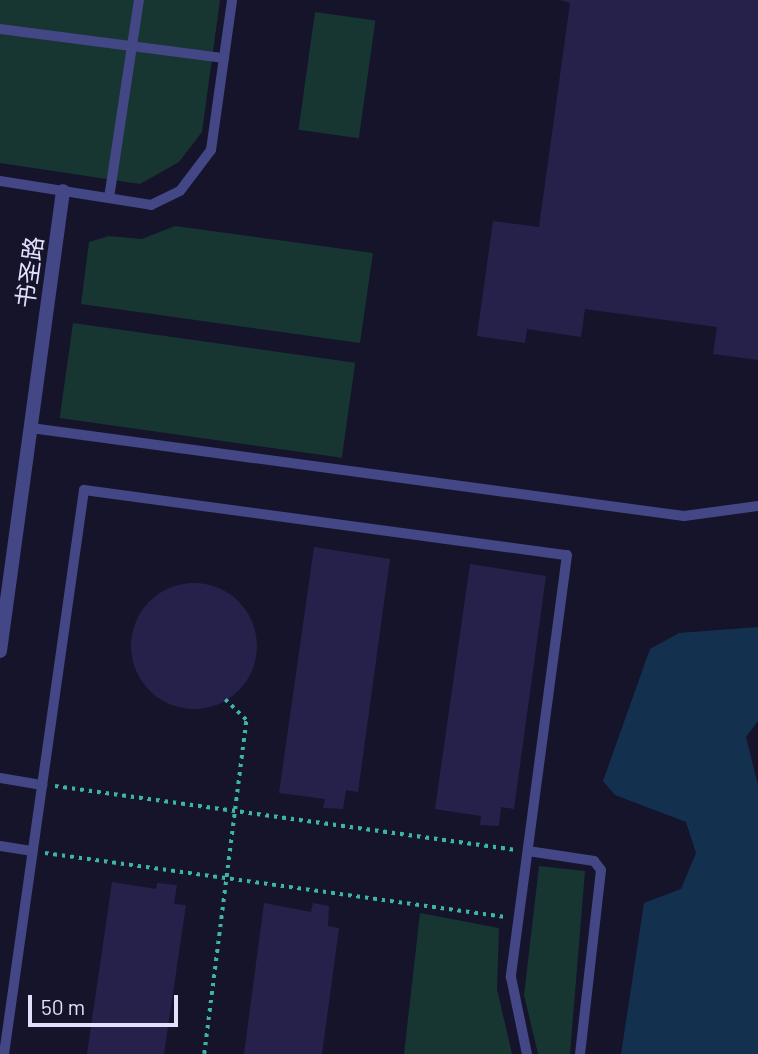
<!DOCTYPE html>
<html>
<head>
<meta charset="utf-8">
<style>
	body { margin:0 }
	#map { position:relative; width:758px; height:1054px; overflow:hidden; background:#15142b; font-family:Barlow,"Noto Sans SC",sans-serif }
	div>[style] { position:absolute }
	.green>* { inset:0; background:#173531; transform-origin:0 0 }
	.water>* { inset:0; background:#14304f }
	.building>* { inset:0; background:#26214b }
	.round { border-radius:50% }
	.path>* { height:3.5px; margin-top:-1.75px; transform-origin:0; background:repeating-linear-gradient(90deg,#3bb6a2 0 3.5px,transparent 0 8.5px) }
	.lane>* { height:10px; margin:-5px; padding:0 5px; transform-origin:5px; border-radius:5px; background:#434786 }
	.street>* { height:14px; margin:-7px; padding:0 7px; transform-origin:7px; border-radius:7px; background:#434786 }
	span { translate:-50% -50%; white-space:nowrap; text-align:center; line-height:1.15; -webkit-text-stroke:6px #15142b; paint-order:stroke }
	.street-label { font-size:24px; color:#e1e0fd }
	.scale { position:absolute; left:28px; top:995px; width:150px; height:32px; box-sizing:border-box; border:4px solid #e1e0fd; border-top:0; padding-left:9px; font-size:21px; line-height:24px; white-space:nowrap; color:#e1e0fd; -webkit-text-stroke:5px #15142b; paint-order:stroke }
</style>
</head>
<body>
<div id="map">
	<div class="green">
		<div style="clip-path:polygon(0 0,220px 0,202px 132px,179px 162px,140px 184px,0 163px)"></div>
		<div style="left:315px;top:12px;width:61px;height:119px;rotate:8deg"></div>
		<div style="clip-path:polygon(175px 226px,373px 253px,360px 343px,81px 304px,89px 242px,109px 236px,142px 239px)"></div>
		<div style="left:73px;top:323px;width:285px;height:96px;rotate:8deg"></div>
		<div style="clip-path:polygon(539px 866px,585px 871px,570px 1054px,538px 1054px,524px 995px)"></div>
		<div style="clip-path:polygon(420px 913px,499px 928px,497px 989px,512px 1054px,404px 1054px)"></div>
	</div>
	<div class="water">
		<div style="clip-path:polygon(758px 627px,758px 721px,746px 737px,758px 785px,758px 1054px,621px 1054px,644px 903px,681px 889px,696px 853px,686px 822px,615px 795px,603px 781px,650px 649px,679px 633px)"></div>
	</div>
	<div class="building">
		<div style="clip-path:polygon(560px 0,758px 0,758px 360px,713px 354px,717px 327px,585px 309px,581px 337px,527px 329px,525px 343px,477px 336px,493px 221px,539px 227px,570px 3px)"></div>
		<div style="clip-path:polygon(314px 547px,390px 559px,358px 792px,346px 790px,343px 809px,323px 808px,325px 799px,279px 793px)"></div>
		<div style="clip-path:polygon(470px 564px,546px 576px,514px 809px,501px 807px,499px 826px,480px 825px,481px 816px,435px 809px)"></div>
		<div class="round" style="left:131px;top:583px;width:126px;height:126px"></div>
		<div style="clip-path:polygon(112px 882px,156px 889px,157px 883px,177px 885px,174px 904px,186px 905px,164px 1054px,87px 1054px)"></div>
		<div style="clip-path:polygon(264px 903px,311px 912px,313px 903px,329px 906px,328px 926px,339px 928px,322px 1054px,244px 1054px)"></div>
	</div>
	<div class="path">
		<div style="left:55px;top:786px;width:464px;rotate:7.9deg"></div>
		<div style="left:45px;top:853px;width:465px;rotate:7.9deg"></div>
		<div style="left:204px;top:1054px;width:337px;rotate:-82.8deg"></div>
		<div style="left:246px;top:720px;width:29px;rotate:-136deg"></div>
	</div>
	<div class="lane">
		<div style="left:0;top:29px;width:226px;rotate:7.4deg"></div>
		<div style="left:0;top:181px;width:153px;rotate:9deg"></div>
		<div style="left:151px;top:205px;width:32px;rotate:-26deg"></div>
		<div style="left:180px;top:191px;width:51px;rotate:-52.9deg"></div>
		<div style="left:211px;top:150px;width:151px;rotate:-82deg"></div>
		<div style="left:109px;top:198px;width:200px;rotate:-81.4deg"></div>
		<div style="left:31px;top:428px;width:659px;rotate:7.68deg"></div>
		<div style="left:684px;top:516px;width:75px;rotate:-7.7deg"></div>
		<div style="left:0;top:778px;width:43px;rotate:9.5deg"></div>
		<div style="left:0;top:846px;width:33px;rotate:9deg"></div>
		<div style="left:528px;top:851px;width:67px;rotate:8.6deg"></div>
		<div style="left:594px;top:861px;width:11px;rotate:52deg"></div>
		<div style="left:601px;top:870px;width:185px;rotate:96.5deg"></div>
		<div style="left:4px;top:1054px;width:570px;rotate:-81.93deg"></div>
		<div style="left:84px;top:490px;width:487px;rotate:7.7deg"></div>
		<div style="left:567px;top:555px;width:426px;rotate:97.6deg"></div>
		<div style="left:511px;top:977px;width:79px;rotate:78.3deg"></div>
	</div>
	<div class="street">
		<div style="left:0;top:651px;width:464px;rotate:-82.2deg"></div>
	</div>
	<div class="street-label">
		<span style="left:29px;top:272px;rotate:-82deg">书圣路</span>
	</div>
	<div class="scale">50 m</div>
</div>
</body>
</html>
